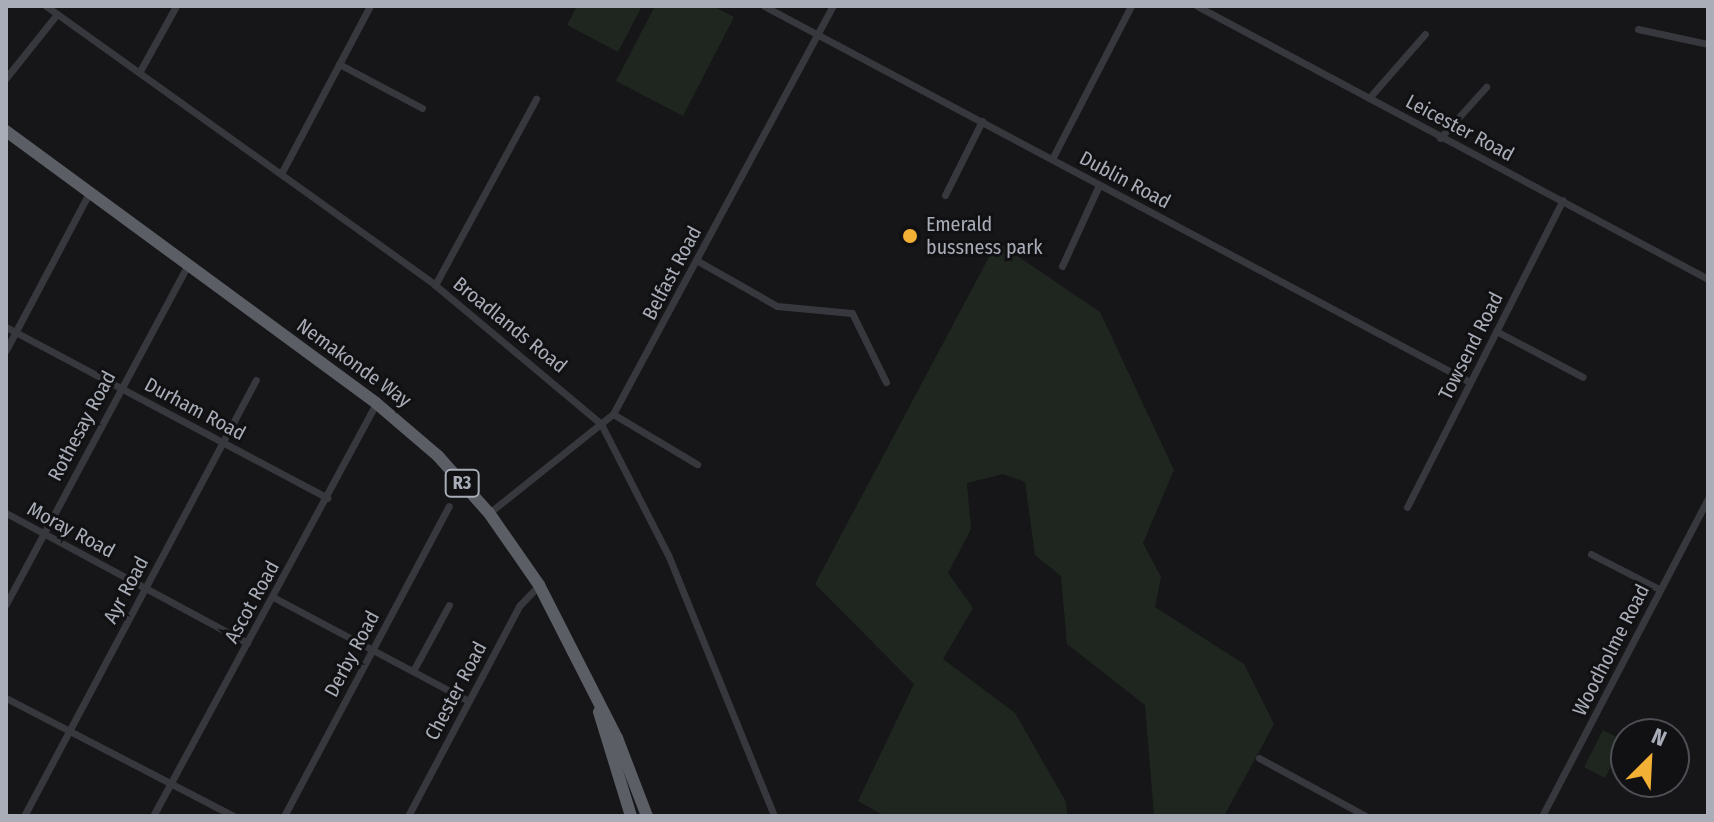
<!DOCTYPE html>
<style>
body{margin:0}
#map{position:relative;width:1714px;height:822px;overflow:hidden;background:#161618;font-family:"Fira Sans Condensed",sans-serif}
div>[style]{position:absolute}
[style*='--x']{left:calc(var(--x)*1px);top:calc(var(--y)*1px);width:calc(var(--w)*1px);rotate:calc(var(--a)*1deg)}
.green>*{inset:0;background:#1e261f}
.minor>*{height:7px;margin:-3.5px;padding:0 3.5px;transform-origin:3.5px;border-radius:3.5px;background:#37383d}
.trunk>*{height:12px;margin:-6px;padding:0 6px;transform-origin:6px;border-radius:6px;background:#5b5e65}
.dots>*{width:22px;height:22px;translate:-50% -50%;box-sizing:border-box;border:4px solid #111113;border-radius:50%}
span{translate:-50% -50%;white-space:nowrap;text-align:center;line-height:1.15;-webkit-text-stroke:6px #111113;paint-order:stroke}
.shield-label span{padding:2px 6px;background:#111113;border:2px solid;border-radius:6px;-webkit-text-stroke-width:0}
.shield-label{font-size:18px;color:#a8adb8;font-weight:700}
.street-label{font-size:20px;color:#a8adb8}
.poi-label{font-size:20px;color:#a8adb8}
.left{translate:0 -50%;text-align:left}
.frame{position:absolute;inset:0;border:8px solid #a8adb8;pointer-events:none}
.north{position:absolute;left:1610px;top:718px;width:80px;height:80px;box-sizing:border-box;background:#111113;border:2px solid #4d4f55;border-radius:50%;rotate:24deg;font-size:22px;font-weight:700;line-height:32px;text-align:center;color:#a8adb8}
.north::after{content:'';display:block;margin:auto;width:28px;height:36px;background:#f2b134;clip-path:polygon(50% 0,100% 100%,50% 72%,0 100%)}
</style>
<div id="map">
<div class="green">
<i style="clip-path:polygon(577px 6px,642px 6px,618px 52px,567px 25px)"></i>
<i style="clip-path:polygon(655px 6px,713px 6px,734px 17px,683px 116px,616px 81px)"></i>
<i style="clip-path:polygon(997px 242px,1100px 312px,1174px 470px,1143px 543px,1161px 577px,1155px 607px,1244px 664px,1274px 724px,1224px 816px,1154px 816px,1145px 705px,1067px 644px,1061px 576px,1035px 555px,1025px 482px,1003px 474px,967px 483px,971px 529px,948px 573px,973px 608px,943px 659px,1015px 713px,1065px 800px,1068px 816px,885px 816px,858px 801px,914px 684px,815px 584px)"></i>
<i style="clip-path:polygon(1603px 730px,1624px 741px,1605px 778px,1584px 767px)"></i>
</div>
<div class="minor">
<i style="--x:46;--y:6;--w:479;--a:35.6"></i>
<i style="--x:435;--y:285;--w:217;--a:39.9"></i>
<i style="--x:601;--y:424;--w:149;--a:62.9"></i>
<i style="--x:669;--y:557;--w:279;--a:67.9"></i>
<i style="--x:764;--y:6;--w:800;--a:28.04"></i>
<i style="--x:1197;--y:6;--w:579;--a:28.11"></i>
<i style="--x:1638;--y:29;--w:72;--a:12.1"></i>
<i style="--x:339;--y:64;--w:94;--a:27.9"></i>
<i style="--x:140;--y:71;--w:74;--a:-61"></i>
<i style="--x:6;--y:78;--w:82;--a:-51.4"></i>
<i style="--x:1369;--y:98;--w:85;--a:-48.8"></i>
<i style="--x:1440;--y:138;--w:69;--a:-48"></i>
<i style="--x:1052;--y:159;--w:172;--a:-62.7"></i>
<i style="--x:282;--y:172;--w:188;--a:-62.1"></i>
<i style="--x:945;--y:195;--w:83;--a:-63.4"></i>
<i style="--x:696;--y:260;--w:93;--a:29.6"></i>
<i style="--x:777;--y:306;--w:75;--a:5.3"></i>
<i style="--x:852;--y:313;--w:77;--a:63.8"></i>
<i style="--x:1062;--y:266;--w:89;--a:-65.4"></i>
<i style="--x:435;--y:285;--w:212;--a:-61.5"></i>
<i style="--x:6;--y:327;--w:364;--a:28"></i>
<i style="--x:1496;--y:331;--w:98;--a:27.9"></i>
<i style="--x:6;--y:350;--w:178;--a:-62.1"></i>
<i style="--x:613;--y:414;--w:98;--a:30.8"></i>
<i style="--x:1407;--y:507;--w:344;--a:-63.1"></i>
<i style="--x:6;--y:513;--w:274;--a:28.3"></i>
<i style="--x:489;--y:513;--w:159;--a:-38.6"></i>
<i style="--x:613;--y:414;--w:464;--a:-61.7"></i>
<i style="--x:1591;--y:554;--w:76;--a:27.2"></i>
<i style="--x:273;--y:597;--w:220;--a:28"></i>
<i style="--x:6;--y:604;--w:385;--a:-61.8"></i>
<i style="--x:413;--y:671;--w:75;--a:-61.4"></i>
<i style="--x:6;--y:698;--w:257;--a:27.4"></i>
<i style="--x:1259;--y:758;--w:122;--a:28.5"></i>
<i style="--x:24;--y:816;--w:494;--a:-62"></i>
<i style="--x:153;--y:816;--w:469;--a:-61.6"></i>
<i style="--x:284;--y:816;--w:351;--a:-62"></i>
<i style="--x:408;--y:816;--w:238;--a:-62.1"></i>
<i style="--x:519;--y:606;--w:29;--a:-46"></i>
<i style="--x:1542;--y:816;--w:359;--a:-62.4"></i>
</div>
<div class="trunk">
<i style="--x:6;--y:131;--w:459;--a:36.3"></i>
<i style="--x:376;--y:403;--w:82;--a:40.5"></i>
<i style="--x:438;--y:456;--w:76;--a:48.2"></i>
<i style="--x:489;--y:513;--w:88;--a:55.2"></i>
<i style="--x:539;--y:585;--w:172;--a:63"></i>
<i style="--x:617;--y:738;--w:84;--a:69"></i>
<i style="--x:599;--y:712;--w:109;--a:72.9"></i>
</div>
<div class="dots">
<i style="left:910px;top:236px;background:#f2b134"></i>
</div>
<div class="shield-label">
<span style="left:462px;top:483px">R3</span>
</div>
<div class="street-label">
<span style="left:1460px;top:128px;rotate:28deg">Leicester Road</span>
<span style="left:1125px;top:180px;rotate:28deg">Dublin Road</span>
<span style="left:672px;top:273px;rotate:-62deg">Belfast Road</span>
<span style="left:510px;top:325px;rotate:39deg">Broadlands Road</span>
<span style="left:1471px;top:346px;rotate:-63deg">Towsend Road</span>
<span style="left:354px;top:363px;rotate:36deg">Nemakonde Way</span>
<span style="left:195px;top:409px;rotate:28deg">Durham Road</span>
<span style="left:82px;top:426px;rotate:-62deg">Rothesay Road</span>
<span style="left:71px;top:530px;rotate:28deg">Moray Road</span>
<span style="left:126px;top:590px;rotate:-62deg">Ayr Road</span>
<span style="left:252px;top:602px;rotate:-61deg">Ascot Road</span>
<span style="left:1611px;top:650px;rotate:-63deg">Woodholme Road</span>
<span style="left:352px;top:654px;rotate:-62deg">Derby Road</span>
<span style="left:456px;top:691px;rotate:-62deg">Chester Road</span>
</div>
<div class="poi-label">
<span class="left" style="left:926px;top:236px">Emerald<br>bussness park</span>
</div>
<div class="frame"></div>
<div class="north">N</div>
</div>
